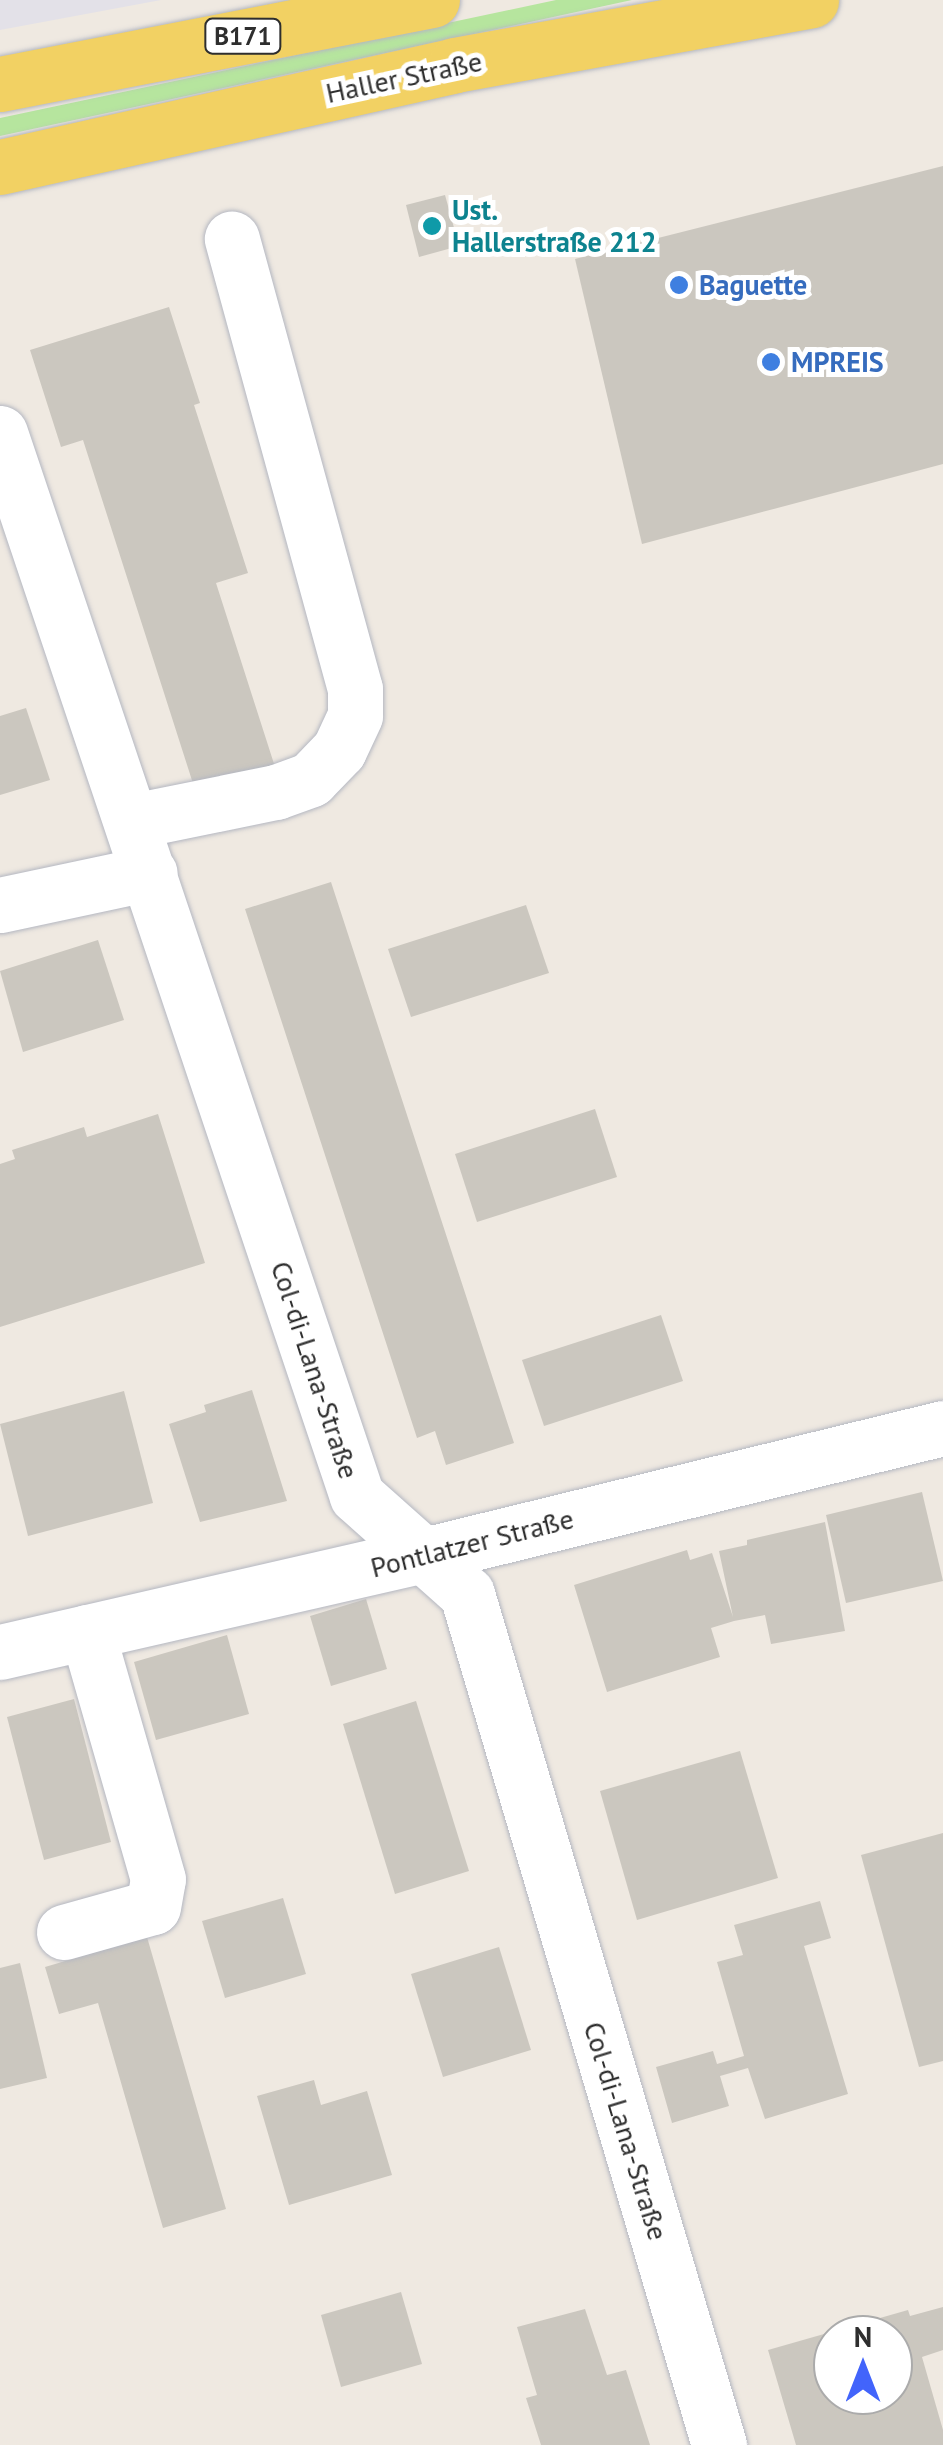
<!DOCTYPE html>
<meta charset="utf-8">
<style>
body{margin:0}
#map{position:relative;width:943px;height:2445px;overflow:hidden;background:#efe9e1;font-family:"PT Sans",sans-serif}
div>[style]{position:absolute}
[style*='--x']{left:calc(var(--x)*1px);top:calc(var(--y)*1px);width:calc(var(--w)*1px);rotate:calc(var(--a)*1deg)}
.industrial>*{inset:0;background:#e3e1e8}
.green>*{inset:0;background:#b6e59e}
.building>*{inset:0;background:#cbc7bf}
.roads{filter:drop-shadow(0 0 2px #b4b7c1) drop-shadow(0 0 2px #b4b7c1)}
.minor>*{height:55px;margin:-27.5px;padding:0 27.5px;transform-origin:27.5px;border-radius:27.5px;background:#fff}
.major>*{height:55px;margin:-27.5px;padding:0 27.5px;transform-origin:27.5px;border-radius:27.5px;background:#f2d163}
.dots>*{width:28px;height:28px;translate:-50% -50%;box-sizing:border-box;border:5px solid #fff;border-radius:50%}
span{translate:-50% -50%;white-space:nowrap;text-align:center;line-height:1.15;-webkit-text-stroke:10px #fff;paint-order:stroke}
.shield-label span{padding:2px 8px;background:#fff;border:2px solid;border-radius:8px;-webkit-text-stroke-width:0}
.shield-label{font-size:25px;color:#2e2e2e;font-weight:700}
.street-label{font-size:28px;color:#2e2e2e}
.culture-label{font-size:28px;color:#0d838f;font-weight:700}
.left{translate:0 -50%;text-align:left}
.shop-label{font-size:28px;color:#366cbe;font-weight:700}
.north{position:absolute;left:813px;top:2315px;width:100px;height:100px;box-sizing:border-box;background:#fff;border:2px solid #ababab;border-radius:50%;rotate:0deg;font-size:28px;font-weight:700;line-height:40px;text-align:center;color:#2e2e2e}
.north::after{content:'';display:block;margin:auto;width:35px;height:45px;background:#4264fb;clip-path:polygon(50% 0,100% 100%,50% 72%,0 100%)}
</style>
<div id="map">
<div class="industrial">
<i style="clip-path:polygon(0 0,161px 0,0 30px)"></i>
</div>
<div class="green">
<i style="clip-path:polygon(556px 0,632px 0,0 136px,0 118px)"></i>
</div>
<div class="building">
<i style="clip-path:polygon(943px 166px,943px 464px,642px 544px,575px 259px)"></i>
<i style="clip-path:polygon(445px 195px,459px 246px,419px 257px,406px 205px)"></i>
<i style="clip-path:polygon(169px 307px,200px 403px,194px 405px,248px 573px,216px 583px,276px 770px,197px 796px,83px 440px,61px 447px,30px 350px)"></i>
<i style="clip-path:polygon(26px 708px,50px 780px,0 795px,0 716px)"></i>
<i style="clip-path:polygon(331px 882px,514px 1443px,446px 1465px,435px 1431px,417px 1438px,245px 909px)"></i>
<i style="clip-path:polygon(526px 905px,549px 973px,411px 1017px,388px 949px)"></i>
<i style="clip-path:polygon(98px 940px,124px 1020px,23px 1052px,0 971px)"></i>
<i style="clip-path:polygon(595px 1109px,617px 1177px,477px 1222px,455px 1154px)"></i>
<i style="clip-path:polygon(158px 1114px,205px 1263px,0 1327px,0 1164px,15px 1159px,12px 1150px,50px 1138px,84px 1127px,87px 1137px)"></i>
<i style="clip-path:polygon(661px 1315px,683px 1381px,544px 1426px,522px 1360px)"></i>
<i style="clip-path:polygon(252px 1390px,287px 1501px,200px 1522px,169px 1424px,206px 1412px,204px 1405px)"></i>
<i style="clip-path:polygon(124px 1391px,153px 1503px,28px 1536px,0 1424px)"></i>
<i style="clip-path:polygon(922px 1492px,943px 1581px,846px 1603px,826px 1515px)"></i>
<i style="clip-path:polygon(825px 1522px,845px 1631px,771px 1644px,765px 1615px,734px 1621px,711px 1628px,720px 1657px,607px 1692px,574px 1585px,687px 1550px,690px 1560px,712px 1553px,733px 1617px,719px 1551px,747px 1545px,747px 1540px)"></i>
<i style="clip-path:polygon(366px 1599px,387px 1669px,331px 1686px,310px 1616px)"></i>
<i style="clip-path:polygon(227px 1635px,249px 1714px,156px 1740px,134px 1662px)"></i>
<i style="clip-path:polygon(74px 1699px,111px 1842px,44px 1860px,7px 1717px)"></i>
<i style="clip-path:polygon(416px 1701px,469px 1871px,395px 1894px,343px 1724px)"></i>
<i style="clip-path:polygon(740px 1751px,778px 1878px,637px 1920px,600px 1791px)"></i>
<i style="clip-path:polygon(943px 1833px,943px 2061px,919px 2067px,861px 1855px)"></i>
<i style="clip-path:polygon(283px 1898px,306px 1974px,225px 1998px,202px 1921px)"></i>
<i style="clip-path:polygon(820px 1901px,831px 1938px,804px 1946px,848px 2094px,765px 2119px,748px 2068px,720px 2076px,729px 2106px,672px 2123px,656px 2067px,713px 2051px,717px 2064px,744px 2056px,717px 1962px,743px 1955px,734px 1925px)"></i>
<i style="clip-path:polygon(147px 1937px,226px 2209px,163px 2228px,98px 2003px,59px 2014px,45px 1967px)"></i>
<i style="clip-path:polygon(499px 1947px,531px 2050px,443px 2077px,411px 1974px)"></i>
<i style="clip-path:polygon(20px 1963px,47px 2078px,0 2089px,0 1968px)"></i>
<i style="clip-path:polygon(314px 2080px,321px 2105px,367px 2091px,392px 2175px,289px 2205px,257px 2096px)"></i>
<i style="clip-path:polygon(401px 2292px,422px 2364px,341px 2387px,321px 2315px)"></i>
<i style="clip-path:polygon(evenodd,943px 2307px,943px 2350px,922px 2357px,943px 2430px,943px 2445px,796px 2445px,768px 2350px,908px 2310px,910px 2316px,943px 2307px,833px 2335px,893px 2335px,893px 2395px,833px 2395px,833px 2335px)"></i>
<i style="clip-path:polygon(585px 2309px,607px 2375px,626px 2370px,650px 2445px,541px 2445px,526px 2398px,537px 2395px,517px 2327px)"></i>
</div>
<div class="roads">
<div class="minor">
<i style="--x:0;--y:433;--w:1121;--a:71.44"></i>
<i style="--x:357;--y:1496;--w:147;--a:41.7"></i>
<i style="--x:467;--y:1594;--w:888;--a:73.5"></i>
<i style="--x:133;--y:821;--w:146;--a:-11.5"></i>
<i style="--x:276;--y:792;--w:37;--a:-20"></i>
<i style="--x:311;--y:779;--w:40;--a:-46"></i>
<i style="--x:339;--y:750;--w:38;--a:-65"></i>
<i style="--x:355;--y:715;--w:26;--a:-90"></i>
<i style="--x:355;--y:689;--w:467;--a:-105.3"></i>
<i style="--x:0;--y:905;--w:153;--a:-12"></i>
<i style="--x:0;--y:1652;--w:431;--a:-12.9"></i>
<i style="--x:420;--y:1556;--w:538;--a:-13.75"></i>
<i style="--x:64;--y:1932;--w:92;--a:-15.7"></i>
<i style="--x:153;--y:1907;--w:28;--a:-80"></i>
<i style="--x:158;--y:1879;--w:257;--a:-106"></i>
</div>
<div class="major">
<i style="--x:0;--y:84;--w:440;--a:-11"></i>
<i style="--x:0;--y:167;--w:466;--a:-12.6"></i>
<i style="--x:455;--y:65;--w:362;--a:-10.3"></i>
</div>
</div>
<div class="dots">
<i style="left:432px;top:226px;background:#0f9aa8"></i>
<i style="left:679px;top:285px;background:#3f7fe0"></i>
<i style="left:771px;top:362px;background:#3f7fe0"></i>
</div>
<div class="shield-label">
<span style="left:243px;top:36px">B171</span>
</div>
<div class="street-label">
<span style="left:404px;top:77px;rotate:-12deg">Haller Straße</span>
<span style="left:315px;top:1370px;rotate:72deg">Col-di-Lana-Straße</span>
<span style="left:472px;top:1543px;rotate:-14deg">Pontlatzer Straße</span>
<span style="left:626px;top:2131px;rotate:73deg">Col-di-Lana-Straße</span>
</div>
<div class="culture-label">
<span class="left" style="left:452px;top:226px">Ust.<br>Hallerstraße 212</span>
</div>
<div class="shop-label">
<span class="left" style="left:699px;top:285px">Baguette</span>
<span class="left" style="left:791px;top:362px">MPREIS</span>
</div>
<div class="north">N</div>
</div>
